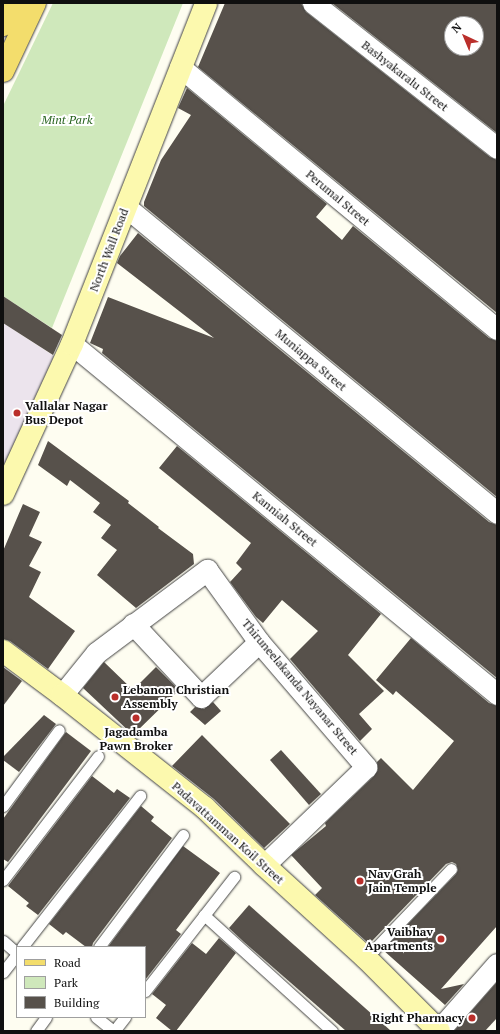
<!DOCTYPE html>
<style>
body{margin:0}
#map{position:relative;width:500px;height:1034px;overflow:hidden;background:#fefdf1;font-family:"PT Serif",serif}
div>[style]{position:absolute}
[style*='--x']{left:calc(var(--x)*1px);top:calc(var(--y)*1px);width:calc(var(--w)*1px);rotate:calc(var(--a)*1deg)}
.industrial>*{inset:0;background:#ece4ed}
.green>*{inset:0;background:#cfe8bb}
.building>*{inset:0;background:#57514b}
.roads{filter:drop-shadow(0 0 1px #424242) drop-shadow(0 0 1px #424242)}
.lane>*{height:11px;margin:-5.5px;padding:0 5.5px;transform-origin:5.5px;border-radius:5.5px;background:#fff}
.street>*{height:21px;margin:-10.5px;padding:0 10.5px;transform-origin:10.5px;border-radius:10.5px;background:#fff}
.secondary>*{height:22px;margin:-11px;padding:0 11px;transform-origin:11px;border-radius:11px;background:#fcf9ae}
.primary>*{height:22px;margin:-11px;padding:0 11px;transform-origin:11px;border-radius:11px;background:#f3dd6c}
.dots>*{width:11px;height:11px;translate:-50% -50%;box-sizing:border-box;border:2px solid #fff;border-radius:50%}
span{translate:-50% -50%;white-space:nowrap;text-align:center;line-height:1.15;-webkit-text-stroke:4px #fff;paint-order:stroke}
.street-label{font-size:12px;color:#0f0f0f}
.park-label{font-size:12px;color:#2a6521;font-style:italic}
.poi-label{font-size:12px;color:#0f0f0f;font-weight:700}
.left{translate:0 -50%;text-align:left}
.right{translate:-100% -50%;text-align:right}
.frame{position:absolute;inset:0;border:4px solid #0f0f0f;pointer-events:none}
.legend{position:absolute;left:16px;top:946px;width:130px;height:72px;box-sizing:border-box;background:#fff;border:1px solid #9f9f9f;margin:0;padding:5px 7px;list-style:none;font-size:12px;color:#0f0f0f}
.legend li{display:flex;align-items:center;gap:8px;height:20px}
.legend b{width:20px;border:1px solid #9f9f9f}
.north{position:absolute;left:444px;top:16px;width:40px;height:40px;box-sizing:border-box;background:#fff;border:1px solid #9f9f9f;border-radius:50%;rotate:316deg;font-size:11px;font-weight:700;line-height:16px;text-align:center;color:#0f0f0f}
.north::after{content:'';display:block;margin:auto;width:14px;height:18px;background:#ba2f2b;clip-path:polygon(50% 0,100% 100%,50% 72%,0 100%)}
</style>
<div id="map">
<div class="industrial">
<i style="clip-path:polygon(3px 323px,57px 358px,3px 470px)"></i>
</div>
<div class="green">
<i style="clip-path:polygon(53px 3px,183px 3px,52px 328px,3px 296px,3px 106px)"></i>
</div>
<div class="building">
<i style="clip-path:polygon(225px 3px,301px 3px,306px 12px,490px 157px,497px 160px,497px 313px,198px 67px)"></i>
<i style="clip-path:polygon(evenodd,332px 3px,497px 3px,497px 133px,332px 3px,452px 24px,476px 24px,476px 48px,452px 48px,452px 24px)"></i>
<i style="clip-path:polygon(187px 88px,327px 204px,316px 217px,342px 240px,353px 226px,489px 338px,497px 341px,497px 497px,144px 206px,144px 202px,161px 160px,191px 115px,178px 108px)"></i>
<i style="clip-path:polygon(138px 233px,489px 522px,497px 525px,497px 678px,102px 353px,103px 349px,90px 343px,108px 297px,214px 338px,117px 263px,120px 256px)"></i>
<i style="clip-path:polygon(3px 296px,62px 335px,53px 355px,3px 323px)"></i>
<i style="clip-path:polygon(48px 441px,129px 501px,128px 503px,159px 527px,158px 528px,193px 554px,194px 564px,136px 608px,97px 575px,117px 550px,101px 538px,111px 525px,93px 512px,100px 503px,70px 480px,67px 486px,38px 465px)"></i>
<i style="clip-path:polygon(177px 446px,381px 614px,348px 655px,384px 691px,359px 714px,372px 729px,360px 741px,290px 659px,318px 631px,282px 600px,263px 623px,256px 617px,230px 582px,242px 569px,236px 563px,251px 543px,159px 468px)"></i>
<i style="clip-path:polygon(23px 504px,40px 512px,29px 536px,42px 542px,29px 566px,41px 572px,29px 597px,75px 631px,48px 669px,10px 641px,3px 639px,3px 551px)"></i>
<i style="clip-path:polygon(411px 638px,489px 703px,497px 706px,497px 926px,441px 989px,464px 984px,445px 1005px,383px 950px,456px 874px,458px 870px,456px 864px,452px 862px,446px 864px,372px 941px,370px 939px,367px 942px,315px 895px,322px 888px,291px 855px,326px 826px,325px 823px,374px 776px,378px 770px,377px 762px,381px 758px,413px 790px,454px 741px,396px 691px,393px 695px,376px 680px)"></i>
<i style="clip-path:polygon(104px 662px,133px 690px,156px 667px,179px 690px,133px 735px,83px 688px)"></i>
<i style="clip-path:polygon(3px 667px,22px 681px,3px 706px)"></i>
<i style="clip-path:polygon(213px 702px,221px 711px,205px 725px,190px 712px,195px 707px,204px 709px)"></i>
<i style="clip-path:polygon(44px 715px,56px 724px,19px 772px,3px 760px,3px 757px)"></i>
<i style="clip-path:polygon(66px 732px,91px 751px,8px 862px,3px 859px,3px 819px)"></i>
<i style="clip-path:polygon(202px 735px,290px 824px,264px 848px,214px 799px,172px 766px)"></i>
<i style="clip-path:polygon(281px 750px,321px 794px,309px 805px,270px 760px)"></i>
<i style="clip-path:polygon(92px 776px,114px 793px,117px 789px,130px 798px,38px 915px,26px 906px,29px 903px,8px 886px)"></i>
<i style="clip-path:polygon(141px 806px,154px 817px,151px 821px,172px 838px,93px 943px,92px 947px,86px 947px,66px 932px,63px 935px,49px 924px)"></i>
<i style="clip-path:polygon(183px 846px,220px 873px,176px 930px,181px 934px,145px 980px,145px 947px,108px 947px)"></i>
<i style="clip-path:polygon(249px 905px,391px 1031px,346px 1031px,244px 942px,229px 928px)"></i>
<i style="clip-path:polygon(219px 938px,236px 953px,176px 1031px,172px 1031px,156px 1018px,166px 1005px,152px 994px,192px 943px,206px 954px)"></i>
<i style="clip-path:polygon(497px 982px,497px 1018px,485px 1031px,454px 1031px)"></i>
</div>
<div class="roads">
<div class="lane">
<i style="--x:3;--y:806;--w:94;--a:-53.6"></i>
<i style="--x:3;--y:880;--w:156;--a:-52.5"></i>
<i style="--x:204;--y:915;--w:173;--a:42.2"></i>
<i style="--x:3;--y:941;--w:18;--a:41"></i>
<i style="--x:22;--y:947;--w:192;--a:-52"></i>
<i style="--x:99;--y:947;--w:140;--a:-53.1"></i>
<i style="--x:366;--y:958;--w:123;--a:-46.3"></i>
<i style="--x:3;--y:972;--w:23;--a:-52"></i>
<i style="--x:145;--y:991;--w:145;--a:-52"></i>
<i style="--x:96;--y:1017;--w:22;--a:39"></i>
<i style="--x:36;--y:1031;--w:17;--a:-54"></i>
<i style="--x:114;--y:1031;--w:18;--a:-52"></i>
</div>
<div class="street">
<i style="--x:313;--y:3;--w:234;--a:38.2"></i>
<i style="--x:180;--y:67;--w:411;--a:39.6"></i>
<i style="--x:126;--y:207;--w:481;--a:39.5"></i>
<i style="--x:72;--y:344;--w:551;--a:39.47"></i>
<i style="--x:133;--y:624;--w:100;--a:47"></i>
<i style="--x:201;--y:697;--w:80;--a:-43.5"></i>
<i style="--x:62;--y:695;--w:54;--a:-51"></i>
<i style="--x:96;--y:653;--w:139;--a:-36.8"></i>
<i style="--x:207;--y:570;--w:89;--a:54.2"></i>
<i style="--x:259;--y:642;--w:165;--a:49.4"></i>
<i style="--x:366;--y:767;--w:141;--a:136.1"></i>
<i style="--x:439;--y:1030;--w:88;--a:-48.7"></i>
</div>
<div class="secondary">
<i style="--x:3;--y:494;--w:165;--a:-65.3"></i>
<i style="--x:72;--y:344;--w:366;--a:-68.5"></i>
<i style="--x:3;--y:651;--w:74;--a:36.7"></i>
<i style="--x:62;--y:695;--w:182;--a:38.3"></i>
<i style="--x:205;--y:808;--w:82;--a:44"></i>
<i style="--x:264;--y:865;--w:138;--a:42.4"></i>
<i style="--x:366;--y:958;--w:103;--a:45"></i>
</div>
<div class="primary">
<i style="--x:3;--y:25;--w:25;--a:-63"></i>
<i style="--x:3;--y:71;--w:75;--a:-64.8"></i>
</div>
</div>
<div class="dots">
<i style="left:17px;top:413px;background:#ba2f2b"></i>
<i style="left:115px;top:697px;background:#ba2f2b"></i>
<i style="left:136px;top:718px;background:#ba2f2b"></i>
<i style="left:360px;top:881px;background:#ba2f2b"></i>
<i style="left:441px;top:939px;background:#ba2f2b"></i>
<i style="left:472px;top:1018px;background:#ba2f2b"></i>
</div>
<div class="street-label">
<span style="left:405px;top:76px;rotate:38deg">Bashyakaralu Street</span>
<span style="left:338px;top:198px;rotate:40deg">Perumal Street</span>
<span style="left:109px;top:250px;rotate:-69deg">North Wall Road</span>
<span style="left:311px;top:360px;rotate:40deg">Muniappa Street</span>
<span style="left:285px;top:519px;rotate:39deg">Kanniah Street</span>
<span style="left:300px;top:687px;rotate:50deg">Thiruneelakanda Nayanar Street</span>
<span style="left:228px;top:833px;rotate:42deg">Padavattamman Koil Street</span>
</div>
<div class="park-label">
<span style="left:67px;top:120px">Mint Park</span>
</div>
<div class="poi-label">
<span class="left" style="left:25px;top:413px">Vallalar Nagar<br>Bus Depot</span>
<span class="left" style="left:123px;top:697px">Lebanon Christian<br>Assembly</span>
<span style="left:136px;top:739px">Jagadamba<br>Pawn Broker</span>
<span class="left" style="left:368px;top:881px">Nav Grah<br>Jain Temple</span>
<span class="right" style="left:433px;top:939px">Vaibhav<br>Apartments</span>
<span class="right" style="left:464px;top:1018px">Right Pharmacy</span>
</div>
<div class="frame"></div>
<ul class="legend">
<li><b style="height:5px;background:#f3dd6c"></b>Road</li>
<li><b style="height:11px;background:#cfe8bb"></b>Park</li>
<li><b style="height:11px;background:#57514b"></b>Building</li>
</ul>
<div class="north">N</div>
</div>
